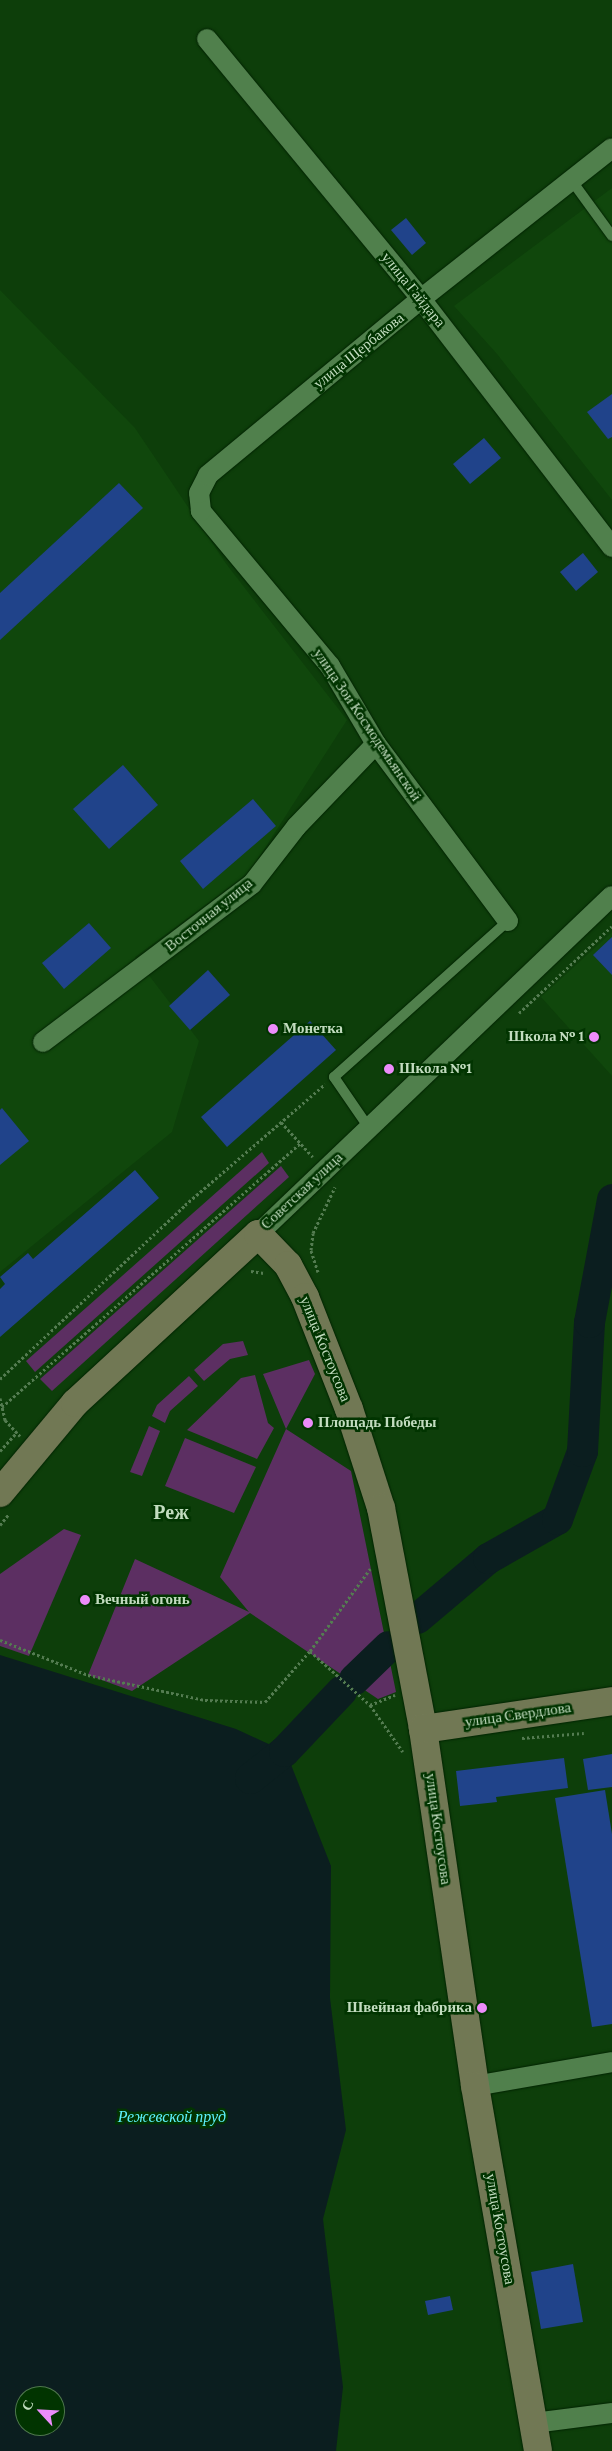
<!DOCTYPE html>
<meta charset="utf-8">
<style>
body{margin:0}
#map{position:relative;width:612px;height:2451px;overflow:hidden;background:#0d3e0a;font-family:"Crimson Pro",serif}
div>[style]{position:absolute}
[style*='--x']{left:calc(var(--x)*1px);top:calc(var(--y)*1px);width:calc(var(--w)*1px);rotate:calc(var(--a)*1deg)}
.built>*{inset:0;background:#10470c}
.green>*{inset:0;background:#5c2f62}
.water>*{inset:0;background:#0b1e1f}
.river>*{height:31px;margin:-15.5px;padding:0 15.5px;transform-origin:15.5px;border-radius:15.5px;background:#0b1e1f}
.building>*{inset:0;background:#20438a}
.path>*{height:3px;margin-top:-1.5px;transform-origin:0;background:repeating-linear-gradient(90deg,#547c51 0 2.5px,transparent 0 5px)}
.roads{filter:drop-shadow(0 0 1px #002300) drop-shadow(0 0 1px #002300)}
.lane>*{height:10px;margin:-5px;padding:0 5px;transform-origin:5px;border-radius:5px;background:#50804c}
.street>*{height:20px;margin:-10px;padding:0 10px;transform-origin:10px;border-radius:10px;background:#50804c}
.secondary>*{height:28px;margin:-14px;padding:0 14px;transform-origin:14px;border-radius:14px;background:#717854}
.dots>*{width:14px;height:14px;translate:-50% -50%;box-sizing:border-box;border:2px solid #013400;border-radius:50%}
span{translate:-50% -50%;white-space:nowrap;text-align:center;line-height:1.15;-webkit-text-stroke:5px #013400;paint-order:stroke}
.street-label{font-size:15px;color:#c2dcbf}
.poi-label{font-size:15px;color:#c2dcbf;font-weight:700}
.left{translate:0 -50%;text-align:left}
.right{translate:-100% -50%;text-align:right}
.water-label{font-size:16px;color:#5ef1fc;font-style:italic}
.district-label{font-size:20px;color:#c2dcbf;font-weight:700}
.north{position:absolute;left:15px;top:2386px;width:50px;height:50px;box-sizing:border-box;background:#013400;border:1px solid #4e774c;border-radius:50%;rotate:295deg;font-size:14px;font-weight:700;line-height:20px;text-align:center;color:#c2dcbf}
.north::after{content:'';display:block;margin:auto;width:18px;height:22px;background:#ec8cfa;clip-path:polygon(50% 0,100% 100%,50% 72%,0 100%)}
</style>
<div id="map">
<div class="built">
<i style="clip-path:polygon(612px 188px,612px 500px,497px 354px,454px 306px)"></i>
<i style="clip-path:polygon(0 290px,135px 428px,227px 565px,347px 720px,249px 873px,135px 957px,199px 1041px,172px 1132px,0 1272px)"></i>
<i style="clip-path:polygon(612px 932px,612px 1076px,541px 997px)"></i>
</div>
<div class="green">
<i style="clip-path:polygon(262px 1152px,269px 1163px,35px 1372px,26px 1361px)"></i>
<i style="clip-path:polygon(281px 1166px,289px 1177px,52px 1391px,40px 1379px)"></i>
<i style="clip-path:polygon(243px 1341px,248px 1355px,230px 1359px,204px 1381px,194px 1370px,223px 1344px)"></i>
<i style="clip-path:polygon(309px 1360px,315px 1374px,286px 1429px,351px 1471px,396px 1692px,378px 1699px,250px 1613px,132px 1691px,88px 1675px,135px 1559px,249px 1612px,220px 1577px,286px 1429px,263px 1374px)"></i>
<i style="clip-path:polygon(255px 1375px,268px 1423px,274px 1428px,257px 1459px,187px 1430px,241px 1378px)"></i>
<i style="clip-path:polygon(189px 1376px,198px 1386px,170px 1411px,165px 1423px,152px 1416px,157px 1405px)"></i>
<i style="clip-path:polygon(149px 1426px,160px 1431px,142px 1476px,130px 1472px)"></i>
<i style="clip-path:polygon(185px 1438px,256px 1467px,234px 1513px,165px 1486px)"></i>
<i style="clip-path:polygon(64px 1529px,81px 1535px,29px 1656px,0 1646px,0 1574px)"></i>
</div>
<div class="water">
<i style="clip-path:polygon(evenodd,0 1655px,236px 1729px,286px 1752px,331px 1866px,330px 1998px,346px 2130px,323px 2219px,343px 2387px,336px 2451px,0 2451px,0 1655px,25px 2396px,55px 2396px,55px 2426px,25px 2426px,25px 2396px)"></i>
</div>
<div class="river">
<i style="--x:417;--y:1618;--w:93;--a:-40.2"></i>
<i style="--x:488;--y:1558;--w:79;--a:-29.5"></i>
<i style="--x:557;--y:1519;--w:72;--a:-69.8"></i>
<i style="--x:582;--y:1451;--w:129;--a:-86.9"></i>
<i style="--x:589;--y:1322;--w:125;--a:-79.4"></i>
<i style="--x:354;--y:1679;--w:47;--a:-44.1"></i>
<i style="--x:250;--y:1778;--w:43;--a:-38.5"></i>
<i style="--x:284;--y:1751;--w:83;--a:-46.5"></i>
</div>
<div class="building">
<i style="clip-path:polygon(406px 218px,426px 243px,412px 255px,391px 230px)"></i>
<i style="clip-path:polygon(612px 394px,612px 437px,608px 439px,587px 412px)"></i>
<i style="clip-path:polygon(484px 438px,501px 458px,470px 484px,453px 464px)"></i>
<i style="clip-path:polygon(119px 483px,143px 508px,0 640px,0 593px)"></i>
<i style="clip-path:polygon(583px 553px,598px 572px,576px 591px,560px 572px)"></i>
<i style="clip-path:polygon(123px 765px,158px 805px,109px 849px,73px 809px)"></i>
<i style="clip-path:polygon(253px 799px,276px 826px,203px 889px,180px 861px)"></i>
<i style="clip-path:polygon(89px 923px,111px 948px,64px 989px,42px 963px)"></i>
<i style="clip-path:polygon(612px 937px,612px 975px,593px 955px)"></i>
<i style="clip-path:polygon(208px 970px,230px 995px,190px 1030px,169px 1006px)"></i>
<i style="clip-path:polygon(310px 1021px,336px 1050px,227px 1147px,201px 1117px)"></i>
<i style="clip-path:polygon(2px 1108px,29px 1141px,0 1165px,0 1110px)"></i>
<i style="clip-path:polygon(135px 1170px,159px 1198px,0 1337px,0 1289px,5px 1284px,0 1277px,28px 1253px,33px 1259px)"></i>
<i style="clip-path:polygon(612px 1754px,612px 1787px,588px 1790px,583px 1759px)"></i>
<i style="clip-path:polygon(564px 1758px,568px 1788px,496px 1797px,497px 1802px,460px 1806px,456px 1771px)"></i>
<i style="clip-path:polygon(605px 1790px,612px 1834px,612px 2024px,592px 2027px,555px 1798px)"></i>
<i style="clip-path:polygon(573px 2264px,583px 2322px,541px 2329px,531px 2272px)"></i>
<i style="clip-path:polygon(450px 2296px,453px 2310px,428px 2315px,425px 2301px)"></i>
</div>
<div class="path">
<i style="--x:519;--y:1013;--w:127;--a:-43.1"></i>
<i style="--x:281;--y:1122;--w:47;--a:47.6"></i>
<i style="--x:251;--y:1271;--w:13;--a:9"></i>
<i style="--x:318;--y:1272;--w:23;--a:-108"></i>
<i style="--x:311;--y:1250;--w:17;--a:-83"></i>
<i style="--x:313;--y:1233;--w:51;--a:-64.4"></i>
<i style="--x:0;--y:1379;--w:254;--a:-43.2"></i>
<i style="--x:185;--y:1205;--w:185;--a:-40.8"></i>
<i style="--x:0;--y:1398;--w:23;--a:77"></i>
<i style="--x:5;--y:1420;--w:22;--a:47"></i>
<i style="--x:2;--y:1407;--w:398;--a:-41.5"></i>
<i style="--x:0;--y:1451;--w:25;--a:-48"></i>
<i style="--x:0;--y:1525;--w:14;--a:-51"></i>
<i style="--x:0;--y:1640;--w:95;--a:21.7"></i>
<i style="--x:88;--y:1675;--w:120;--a:12.1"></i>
<i style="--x:205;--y:1700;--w:60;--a:1.9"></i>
<i style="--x:265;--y:1702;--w:68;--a:-48.6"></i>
<i style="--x:310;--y:1651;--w:81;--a:42"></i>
<i style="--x:370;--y:1705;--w:57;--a:54.9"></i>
<i style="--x:310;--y:1651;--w:102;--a:-53.8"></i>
<i style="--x:370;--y:1705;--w:27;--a:-22"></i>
<i style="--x:522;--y:1738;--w:62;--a:-4.6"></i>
</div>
<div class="roads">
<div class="lane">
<i style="--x:572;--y:181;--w:68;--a:54"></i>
<i style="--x:369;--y:1128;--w:62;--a:-124.5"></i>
<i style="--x:334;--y:1077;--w:234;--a:-41.9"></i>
</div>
<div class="street">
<i style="--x:207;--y:39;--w:337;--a:50.5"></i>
<i style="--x:421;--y:299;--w:313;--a:52.4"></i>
<i style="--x:508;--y:921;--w:221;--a:-126.7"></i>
<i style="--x:376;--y:744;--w:91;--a:-120.5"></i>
<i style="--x:330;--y:666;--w:202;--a:-129.8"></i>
<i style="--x:201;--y:511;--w:18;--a:-96"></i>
<i style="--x:199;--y:493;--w:20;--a:-63"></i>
<i style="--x:208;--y:475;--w:276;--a:-39.6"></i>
<i style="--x:421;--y:299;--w:243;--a:-38.3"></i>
<i style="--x:43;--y:1042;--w:262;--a:-37.1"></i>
<i style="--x:252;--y:884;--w:72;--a:-52.3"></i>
<i style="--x:296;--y:827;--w:115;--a:-46.1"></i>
<i style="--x:258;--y:1234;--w:489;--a:-43.7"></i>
<i style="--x:475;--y:2086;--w:139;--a:-9.9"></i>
<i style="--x:534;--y:2423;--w:79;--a:-7.3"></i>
</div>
<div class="secondary">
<i style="--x:0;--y:1493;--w:117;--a:-50.2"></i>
<i style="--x:75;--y:1403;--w:249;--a:-42.7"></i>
<i style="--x:258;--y:1234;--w:43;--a:45.9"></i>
<i style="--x:288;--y:1265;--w:36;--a:62"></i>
<i style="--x:305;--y:1297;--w:120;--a:68.6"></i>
<i style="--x:349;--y:1409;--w:104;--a:72.1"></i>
<i style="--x:381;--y:1508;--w:225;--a:79.2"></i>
<i style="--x:423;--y:1729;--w:361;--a:81.7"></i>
<i style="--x:475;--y:2086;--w:370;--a:80.2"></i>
<i style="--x:423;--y:1729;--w:191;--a:-8.4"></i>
</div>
</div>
<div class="dots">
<i style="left:273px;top:1029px;background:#ec8cfa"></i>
<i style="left:594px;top:1037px;background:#ec8cfa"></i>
<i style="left:389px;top:1069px;background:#ec8cfa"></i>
<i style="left:308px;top:1423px;background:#ec8cfa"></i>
<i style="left:85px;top:1600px;background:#ec8cfa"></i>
<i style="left:482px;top:2008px;background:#ec8cfa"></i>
</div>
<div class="street-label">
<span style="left:413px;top:290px;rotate:51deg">улица Гайдара</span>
<span style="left:359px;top:351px;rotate:-39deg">улица Щербакова</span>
<span style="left:367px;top:725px;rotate:56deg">улица Зои Космодемьянской</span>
<span style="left:209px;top:915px;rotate:-39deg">Восточная улица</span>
<span style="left:302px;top:1191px;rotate:-43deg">Советская улица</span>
<span style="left:325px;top:1349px;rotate:68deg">улица Костоусова</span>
<span style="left:518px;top:1715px;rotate:-8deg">улица Свердлова</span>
<span style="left:438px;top:1829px;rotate:82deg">улица Костоусова</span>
<span style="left:500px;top:2229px;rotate:80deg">улица Костоусова</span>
</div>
<div class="poi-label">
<span class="left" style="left:283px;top:1029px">Монетка</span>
<span class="right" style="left:584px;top:1037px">Школа № 1</span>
<span class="left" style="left:399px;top:1069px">Школа №1</span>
<span class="left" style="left:318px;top:1423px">Площадь Победы</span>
<span class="left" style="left:95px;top:1600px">Вечный огонь</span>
<span class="right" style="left:472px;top:2008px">Швейная фабрика</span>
</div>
<div class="water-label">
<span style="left:172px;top:2117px">Режевской пруд</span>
</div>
<div class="district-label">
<span style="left:171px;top:1512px">Реж</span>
</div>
<div class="north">С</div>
</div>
